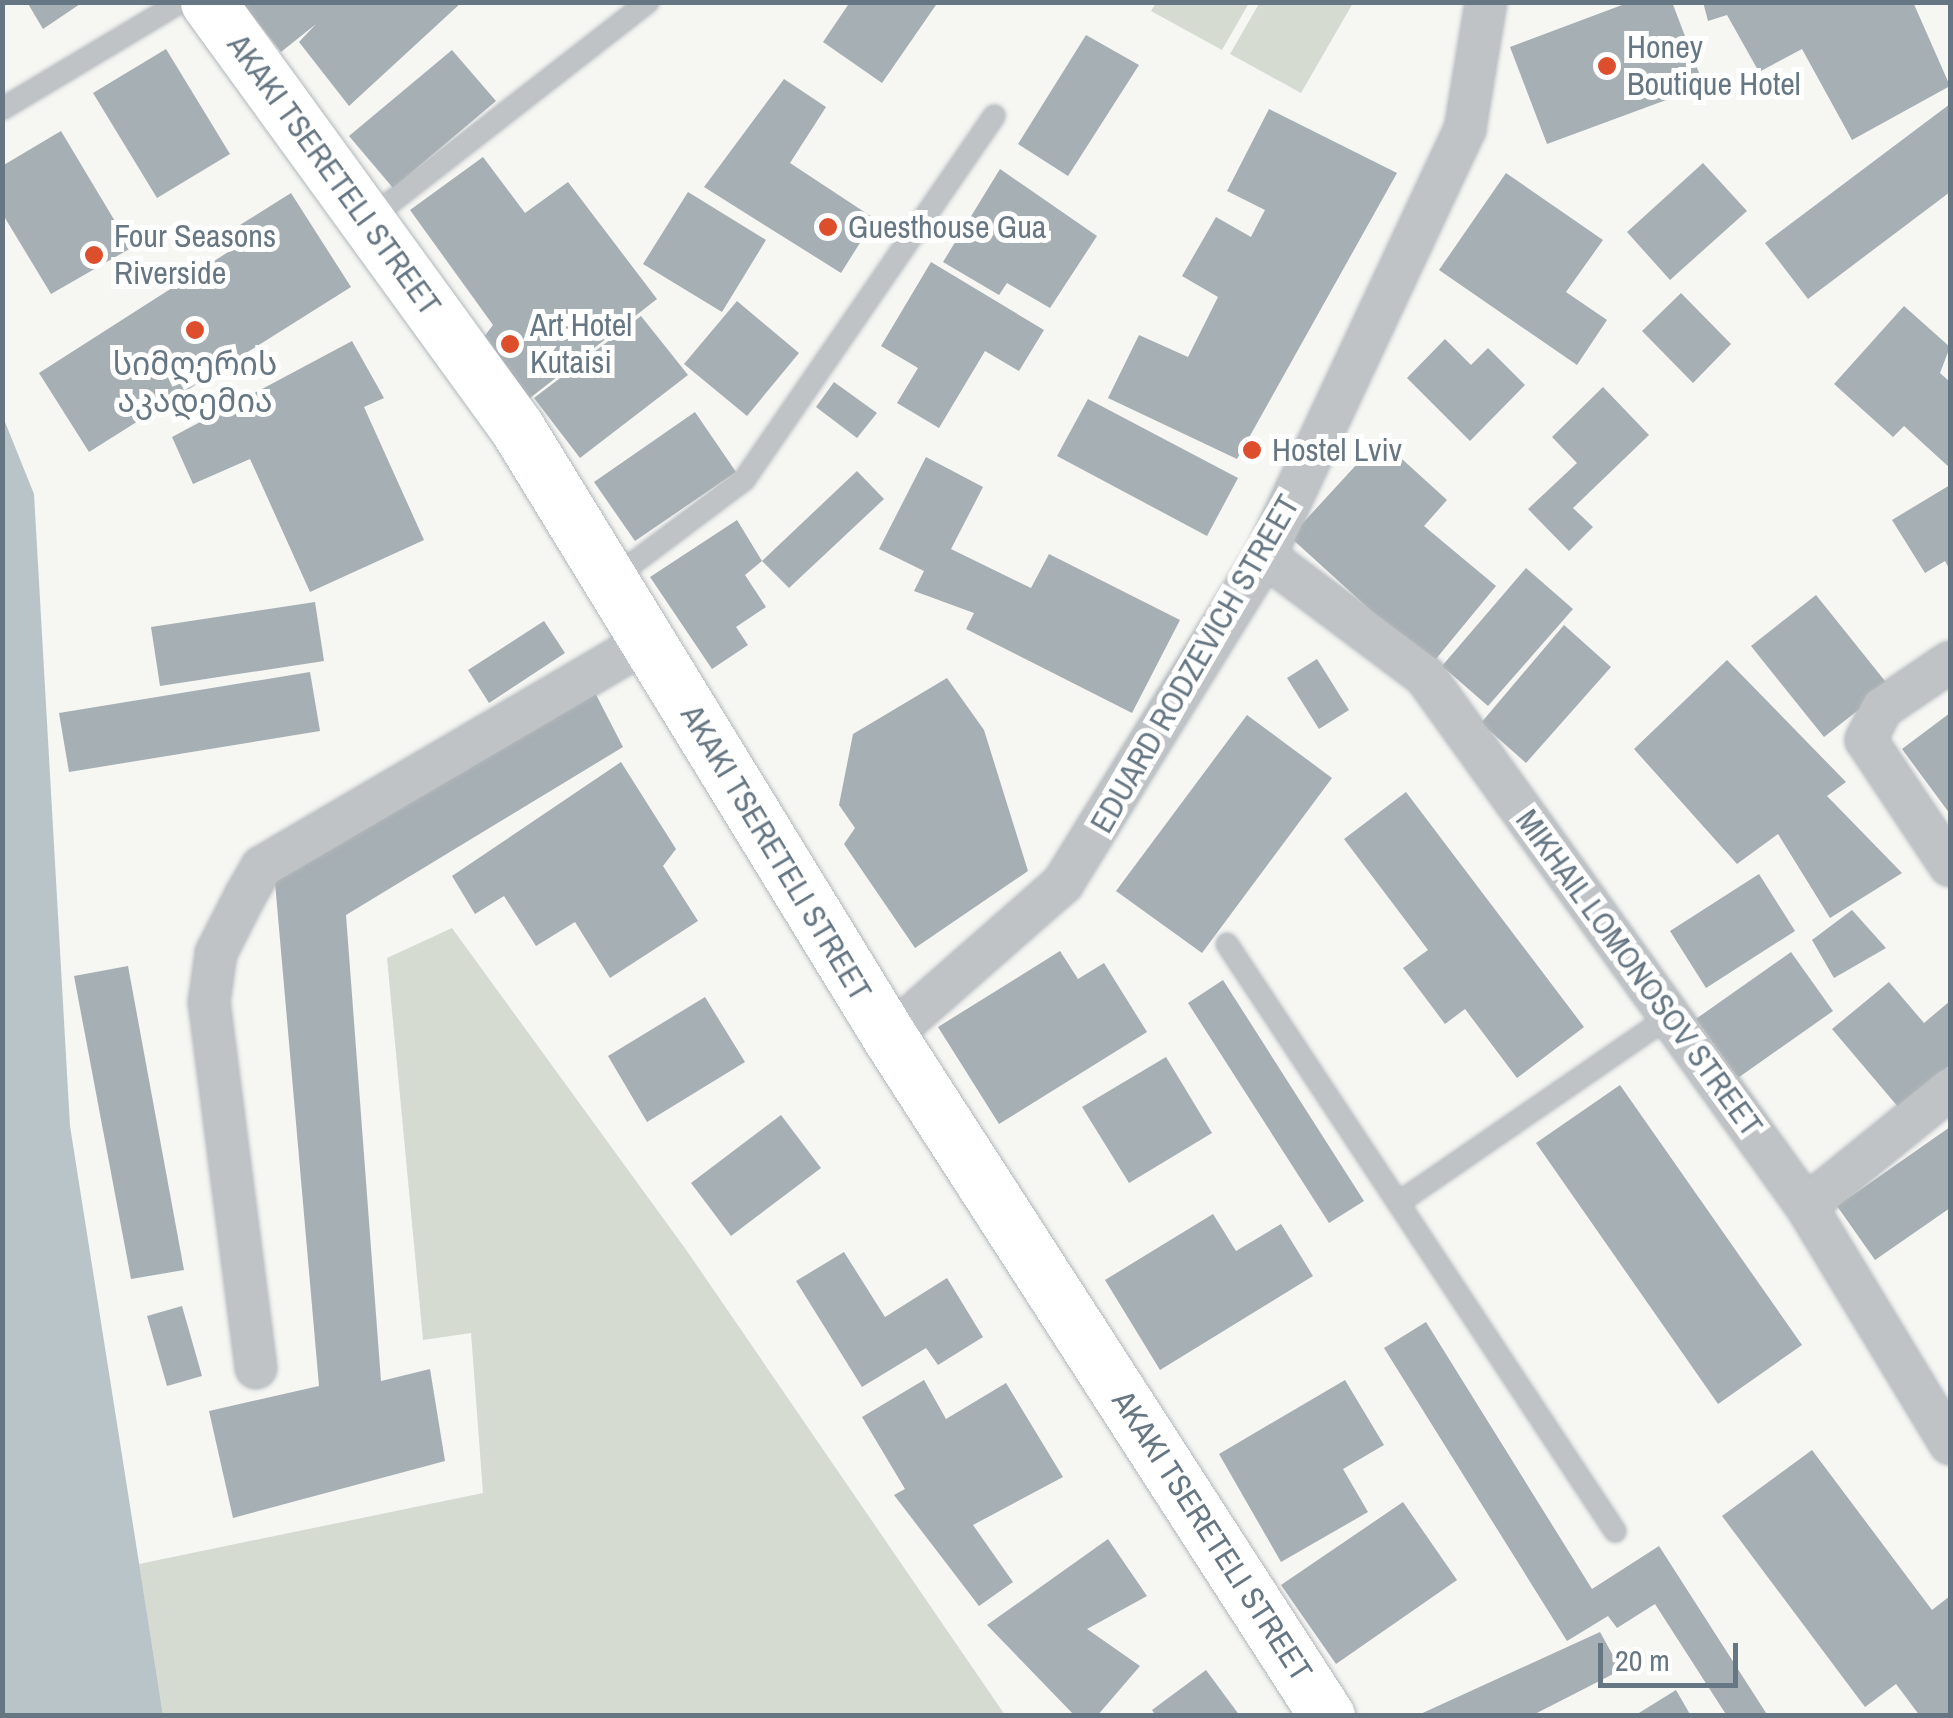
<!DOCTYPE html>
<meta charset="utf-8">
<style>
body{margin:0}
#map{position:relative;width:1953px;height:1718px;overflow:hidden;background:#f6f6f3;font-family:"Archivo Narrow","Noto Sans Georgian",sans-serif}
div>[style]{position:absolute}
[style*='--x']{left:calc(var(--x)*1px);top:calc(var(--y)*1px);width:calc(var(--w)*1px);rotate:calc(var(--a)*1deg)}
.green>*{inset:0;background:#d6dbd2}
.water>*{inset:0;background:#b8c4c8}
.building>*{inset:0;background:#a6afb4}
.roads{filter:drop-shadow(0 0 2px #b1b7bb) drop-shadow(0 0 2px #b1b7bb)}
.lane>*{height:20px;margin:-10px;padding:0 10px;transform-origin:10px;border-radius:10px;background:#bfc3c6}
.street>*{height:40px;margin:-20px;padding:0 20px;transform-origin:20px;border-radius:20px;background:#bfc3c6}
.secondary>*{height:55px;margin:-27.5px;padding:0 27.5px;transform-origin:27.5px;border-radius:27.5px;background:#fff}
.dots>*{width:28px;height:28px;translate:-50% -50%;box-sizing:border-box;border:5px solid #fff;border-radius:50%}
span{translate:-50% -50%;white-space:nowrap;text-align:center;line-height:1.15;-webkit-text-stroke:10px #fff;paint-order:stroke}
.poi-label{font-size:32px;color:#667783}
.left{translate:0 -50%;text-align:left}
.street-label{font-size:32px;color:#667783}
.frame{position:absolute;inset:0;border:5px solid #667783;pointer-events:none}
.scale{position:absolute;left:1598px;top:1643px;width:140px;height:45px;box-sizing:border-box;border:5px solid #667783;border-top:0;padding-left:12px;font-size:30px;line-height:35px;white-space:nowrap;color:#667783;-webkit-text-stroke:8px #fff;paint-order:stroke}
</style>
<div id="map">
<div class="green">
<i style="clip-path:polygon(1260px 2px,1353px 3px,1301px 93px,1230px 54px)"></i>
<i style="clip-path:polygon(1156px 3px,1156px 2px,1249px 3px,1222px 50px,1151px 11px)"></i>
<i style="clip-path:polygon(452px 928px,687px 1251px,1005px 1715px,163px 1715px,139px 1564px,483px 1493px,471px 1333px,423px 1340px,387px 958px)"></i>
</div>
<div class="water">
<i style="clip-path:polygon(3px 417px,34px 494px,70px 1126px,163px 1715px,3px 1715px)"></i>
</div>
<div class="building">
<i style="clip-path:polygon(27px 2px,83px 2px,43px 29px)"></i>
<i style="clip-path:polygon(242px 2px,462px 2px,349px 106px,299px 42px,316px 24px,281px 52px)"></i>
<i style="clip-path:polygon(850px 2px,938px 2px,882px 83px,823px 42px)"></i>
<i style="clip-path:polygon(1630px 2px,1672px 2px,1704px 86px,1547px 144px,1510px 47px)"></i>
<i style="clip-path:polygon(1703px 2px,1913px 2px,1950px 86px,1852px 140px,1802px 49px,1759px 72px,1727px 15px,1708px 21px)"></i>
<i style="clip-path:polygon(1086px 35px,1139px 65px,1068px 176px,1018px 144px)"></i>
<i style="clip-path:polygon(166px 49px,230px 154px,157px 198px,93px 93px)"></i>
<i style="clip-path:polygon(452px 50px,496px 101px,393px 188px,349px 136px)"></i>
<i style="clip-path:polygon(784px 79px,826px 107px,790px 163px,875px 219px,841px 273px,704px 187px)"></i>
<i style="clip-path:polygon(1950px 104px,1950px 192px,1808px 299px,1765px 243px)"></i>
<i style="clip-path:polygon(1269px 109px,1397px 173px,1237px 459px,1108px 398px,1139px 335px,1188px 357px,1218px 297px,1182px 276px,1216px 217px,1251px 237px,1255px 229px,1265px 210px,1227px 191px)"></i>
<i style="clip-path:polygon(61px 131px,131px 248px,51px 294px,2px 213px,2px 166px)"></i>
<i style="clip-path:polygon(483px 157px,525px 213px,568px 182px,657px 299px,530px 398px,483px 338px,493px 325px,410px 210px)"></i>
<i style="clip-path:polygon(1703px 163px,1747px 211px,1670px 280px,1627px 232px)"></i>
<i style="clip-path:polygon(1000px 169px,1097px 236px,1050px 308px,1007px 283px,999px 295px,943px 262px)"></i>
<i style="clip-path:polygon(1506px 173px,1603px 240px,1566px 292px,1607px 320px,1577px 365px,1439px 270px)"></i>
<i style="clip-path:polygon(688px 192px,766px 240px,722px 312px,643px 264px)"></i>
<i style="clip-path:polygon(291px 193px,351px 287px,89px 452px,39px 373px,236px 247px,227px 233px)"></i>
<i style="clip-path:polygon(931px 262px,1044px 330px,1019px 371px,985px 351px,939px 428px,897px 403px,918px 368px,881px 346px)"></i>
<i style="clip-path:polygon(1681px 293px,1731px 344px,1693px 383px,1642px 331px)"></i>
<i style="clip-path:polygon(737px 301px,799px 353px,747px 416px,684px 364px)"></i>
<i style="clip-path:polygon(1904px 306px,1950px 347px,1940px 373px,1950px 382px,1950px 468px,1904px 426px,1893px 437px,1834px 384px)"></i>
<i style="clip-path:polygon(641px 316px,688px 375px,580px 458px,534px 398px)"></i>
<i style="clip-path:polygon(1445px 339px,1471px 365px,1488px 348px,1525px 385px,1470px 441px,1407px 378px)"></i>
<i style="clip-path:polygon(352px 341px,384px 398px,364px 407px,424px 540px,310px 592px,250px 459px,193px 484px,172px 437px)"></i>
<i style="clip-path:polygon(834px 382px,877px 413px,857px 438px,816px 407px)"></i>
<i style="clip-path:polygon(1603px 387px,1649px 435px,1573px 508px,1593px 527px,1569px 551px,1528px 509px,1577px 463px,1552px 437px)"></i>
<i style="clip-path:polygon(1088px 399px,1238px 478px,1207px 536px,1057px 456px)"></i>
<i style="clip-path:polygon(695px 412px,736px 472px,635px 541px,594px 482px)"></i>
<i style="clip-path:polygon(1380px 439px,1447px 500px,1424px 526px,1496px 586px,1431px 665px,1290px 537px)"></i>
<i style="clip-path:polygon(926px 457px,983px 487px,951px 549px,1031px 588px,1049px 554px,1180px 620px,1132px 713px,966px 629px,974px 613px,914px 591px,924px 571px,879px 549px)"></i>
<i style="clip-path:polygon(857px 471px,884px 499px,789px 588px,762px 561px)"></i>
<i style="clip-path:polygon(1950px 485px,1950px 570px,1945px 561px,1925px 573px,1892px 520px)"></i>
<i style="clip-path:polygon(737px 520px,762px 561px,745px 575px,766px 607px,736px 627px,748px 645px,712px 669px,650px 577px)"></i>
<i style="clip-path:polygon(1526px 568px,1573px 609px,1488px 706px,1442px 666px)"></i>
<i style="clip-path:polygon(1816px 595px,1889px 686px,1824px 737px,1751px 646px)"></i>
<i style="clip-path:polygon(315px 602px,324px 661px,160px 686px,151px 627px)"></i>
<i style="clip-path:polygon(544px 621px,565px 653px,489px 703px,468px 670px)"></i>
<i style="clip-path:polygon(1564px 625px,1611px 667px,1526px 763px,1481px 723px)"></i>
<i style="clip-path:polygon(1317px 659px,1349px 710px,1319px 729px,1287px 678px)"></i>
<i style="clip-path:polygon(1727px 660px,1846px 782px,1827px 796px,1902px 873px,1830px 918px,1778px 834px,1737px 864px,1634px 749px)"></i>
<i style="clip-path:polygon(310px 672px,320px 731px,69px 772px,59px 713px)"></i>
<i style="clip-path:polygon(947px 678px,984px 730px,1028px 871px,915px 948px,844px 844px,855px 828px,839px 805px,853px 734px)"></i>
<i style="clip-path:polygon(590px 683px,623px 747px,346px 915px,381px 1381px,430px 1369px,445px 1461px,233px 1518px,209px 1411px,319px 1386px,274px 871px)"></i>
<i style="clip-path:polygon(1950px 713px,1950px 814px,1902px 749px)"></i>
<i style="clip-path:polygon(1247px 715px,1332px 778px,1202px 953px,1116px 891px)"></i>
<i style="clip-path:polygon(621px 762px,676px 849px,663px 866px,698px 921px,610px 978px,575px 922px,536px 946px,504px 896px,475px 914px,452px 876px)"></i>
<i style="clip-path:polygon(1406px 792px,1584px 1027px,1517px 1078px,1465px 1009px,1445px 1024px,1403px 968px,1428px 950px,1344px 839px)"></i>
<i style="clip-path:polygon(1759px 874px,1795px 931px,1706px 988px,1670px 931px)"></i>
<i style="clip-path:polygon(1852px 910px,1886px 948px,1834px 978px,1812px 940px)"></i>
<i style="clip-path:polygon(1060px 951px,1078px 979px,1104px 963px,1147px 1032px,999px 1124px,938px 1027px)"></i>
<i style="clip-path:polygon(1791px 952px,1833px 1011px,1735px 1080px,1693px 1021px)"></i>
<i style="clip-path:polygon(128px 966px,184px 1270px,131px 1279px,74px 976px)"></i>
<i style="clip-path:polygon(1223px 980px,1364px 1201px,1329px 1223px,1188px 1003px)"></i>
<i style="clip-path:polygon(1889px 982px,1924px 1023px,1950px 1001px,1950px 1065px,1899px 1108px,1832px 1029px)"></i>
<i style="clip-path:polygon(705px 997px,745px 1062px,647px 1122px,608px 1056px)"></i>
<i style="clip-path:polygon(1166px 1057px,1212px 1133px,1129px 1183px,1082px 1107px)"></i>
<i style="clip-path:polygon(1620px 1085px,1802px 1345px,1718px 1404px,1536px 1143px)"></i>
<i style="clip-path:polygon(781px 1115px,821px 1168px,731px 1236px,691px 1183px)"></i>
<i style="clip-path:polygon(1950px 1127px,1950px 1208px,1875px 1260px,1837px 1206px)"></i>
<i style="clip-path:polygon(1213px 1214px,1236px 1251px,1281px 1224px,1313px 1276px,1160px 1370px,1105px 1280px)"></i>
<i style="clip-path:polygon(844px 1252px,885px 1317px,947px 1278px,983px 1337px,938px 1365px,926px 1348px,862px 1387px,796px 1281px)"></i>
<i style="clip-path:polygon(182px 1306px,202px 1376px,167px 1386px,147px 1316px)"></i>
<i style="clip-path:polygon(1426px 1322px,1592px 1589px,1659px 1546px,1768px 1716px,1727px 1716px,1655px 1604px,1617px 1628px,1608px 1616px,1567px 1641px,1384px 1348px)"></i>
<i style="clip-path:polygon(924px 1380px,946px 1419px,1006px 1383px,1063px 1477px,973px 1525px,1013px 1582px,979px 1606px,894px 1495px,905px 1489px,862px 1417px)"></i>
<i style="clip-path:polygon(1345px 1380px,1384px 1445px,1343px 1469px,1368px 1512px,1281px 1562px,1219px 1454px)"></i>
<i style="clip-path:polygon(1812px 1450px,1932px 1610px,1950px 1596px,1950px 1716px,1920px 1716px,1896px 1684px,1865px 1707px,1722px 1516px)"></i>
<i style="clip-path:polygon(1403px 1502px,1457px 1580px,1336px 1664px,1281px 1585px)"></i>
<i style="clip-path:polygon(1108px 1539px,1147px 1596px,1087px 1629px,1140px 1666px,1097px 1716px,1075px 1716px,987px 1625px)"></i>
<i style="clip-path:polygon(1600px 1632px,1621px 1670px,1531px 1716px,1416px 1716px)"></i>
<i style="clip-path:polygon(1206px 1670px,1240px 1716px,1156px 1716px,1152px 1710px)"></i>
<i style="clip-path:polygon(1676px 1690px,1691px 1716px,1634px 1716px)"></i>
</div>
<div class="roads">
<div class="lane">
<i style="--x:2;--y:109;--w:209;--a:-30.9"></i>
<i style="--x:368;--y:220;--w:355;--a:-37.9"></i>
<i style="--x:612;--y:579;--w:165;--a:-36.9"></i>
<i style="--x:744;--y:480;--w:442;--a:-55.5"></i>
<i style="--x:1227;--y:944;--w:704;--a:56.54"></i>
<i style="--x:1401;--y:1201;--w:326;--a:-34.5"></i>
</div>
<div class="street">
<i style="--x:1265;--y:556;--w:200;--a:36.9"></i>
<i style="--x:1425;--y:676;--w:653;--a:54.29"></i>
<i style="--x:1806;--y:1206;--w:278;--a:58.8"></i>
<i style="--x:1950;--y:662;--w:82;--a:145.9"></i>
<i style="--x:1882;--y:708;--w:36;--a:117"></i>
<i style="--x:1866;--y:740;--w:151;--a:56.3"></i>
<i style="--x:889;--y:1036;--w:232;--a:-41.3"></i>
<i style="--x:1063;--y:883;--w:384;--a:-58.3"></i>
<i style="--x:1265;--y:556;--w:472;--a:-64.9"></i>
<i style="--x:1465;--y:129;--w:129;--a:-80.6"></i>
<i style="--x:1806;--y:1206;--w:186;--a:-39.1"></i>
<i style="--x:256;--y:1368;--w:368;--a:-97.3"></i>
<i style="--x:209;--y:1003;--w:50;--a:-82"></i>
<i style="--x:216;--y:953;--w:64;--a:-63"></i>
<i style="--x:245;--y:896;--w:34;--a:-60"></i>
<i style="--x:262;--y:867;--w:446;--a:-30.4"></i>
</div>
<div class="secondary">
<i style="--x:208;--y:2;--w:526;--a:54.04"></i>
<i style="--x:517;--y:428;--w:713;--a:58.54"></i>
<i style="--x:889;--y:1036;--w:809;--a:57.21"></i>
</div>
</div>
<div class="dots">
<i style="left:1607px;top:66px;background:#dd4e2c"></i>
<i style="left:828px;top:227px;background:#dd4e2c"></i>
<i style="left:94px;top:255px;background:#dd4e2c"></i>
<i style="left:195px;top:330px;background:#dd4e2c"></i>
<i style="left:510px;top:344px;background:#dd4e2c"></i>
<i style="left:1252px;top:450px;background:#dd4e2c"></i>
</div>
<div class="poi-label">
<span class="left" style="left:1627px;top:66px">Honey<br>Boutique Hotel</span>
<span class="left" style="left:848px;top:227px">Guesthouse Gua</span>
<span class="left" style="left:114px;top:255px">Four Seasons<br>Riverside</span>
<span class="left" style="left:530px;top:344px">Art Hotel<br>Kutaisi</span>
<span style="left:195px;top:383px">სიმღერის<br>აკადემია</span>
<span class="left" style="left:1272px;top:450px">Hostel Lviv</span>
</div>
<div class="street-label">
<span style="left:334px;top:175px;rotate:54deg">AKAKI TSERETELI STREET</span>
<span style="left:1195px;top:664px;rotate:-60deg">EDUARD RODZEVICH STREET</span>
<span style="left:776px;top:853px;rotate:59deg">AKAKI TSERETELI STREET</span>
<span style="left:1639px;top:973px;rotate:54deg">MIKHAIL LOMONOSOV STREET</span>
<span style="left:1212px;top:1536px;rotate:57deg">AKAKI TSERETELI STREET</span>
</div>
<div class="frame"></div>
<div class="scale">20 m</div>
</div>
